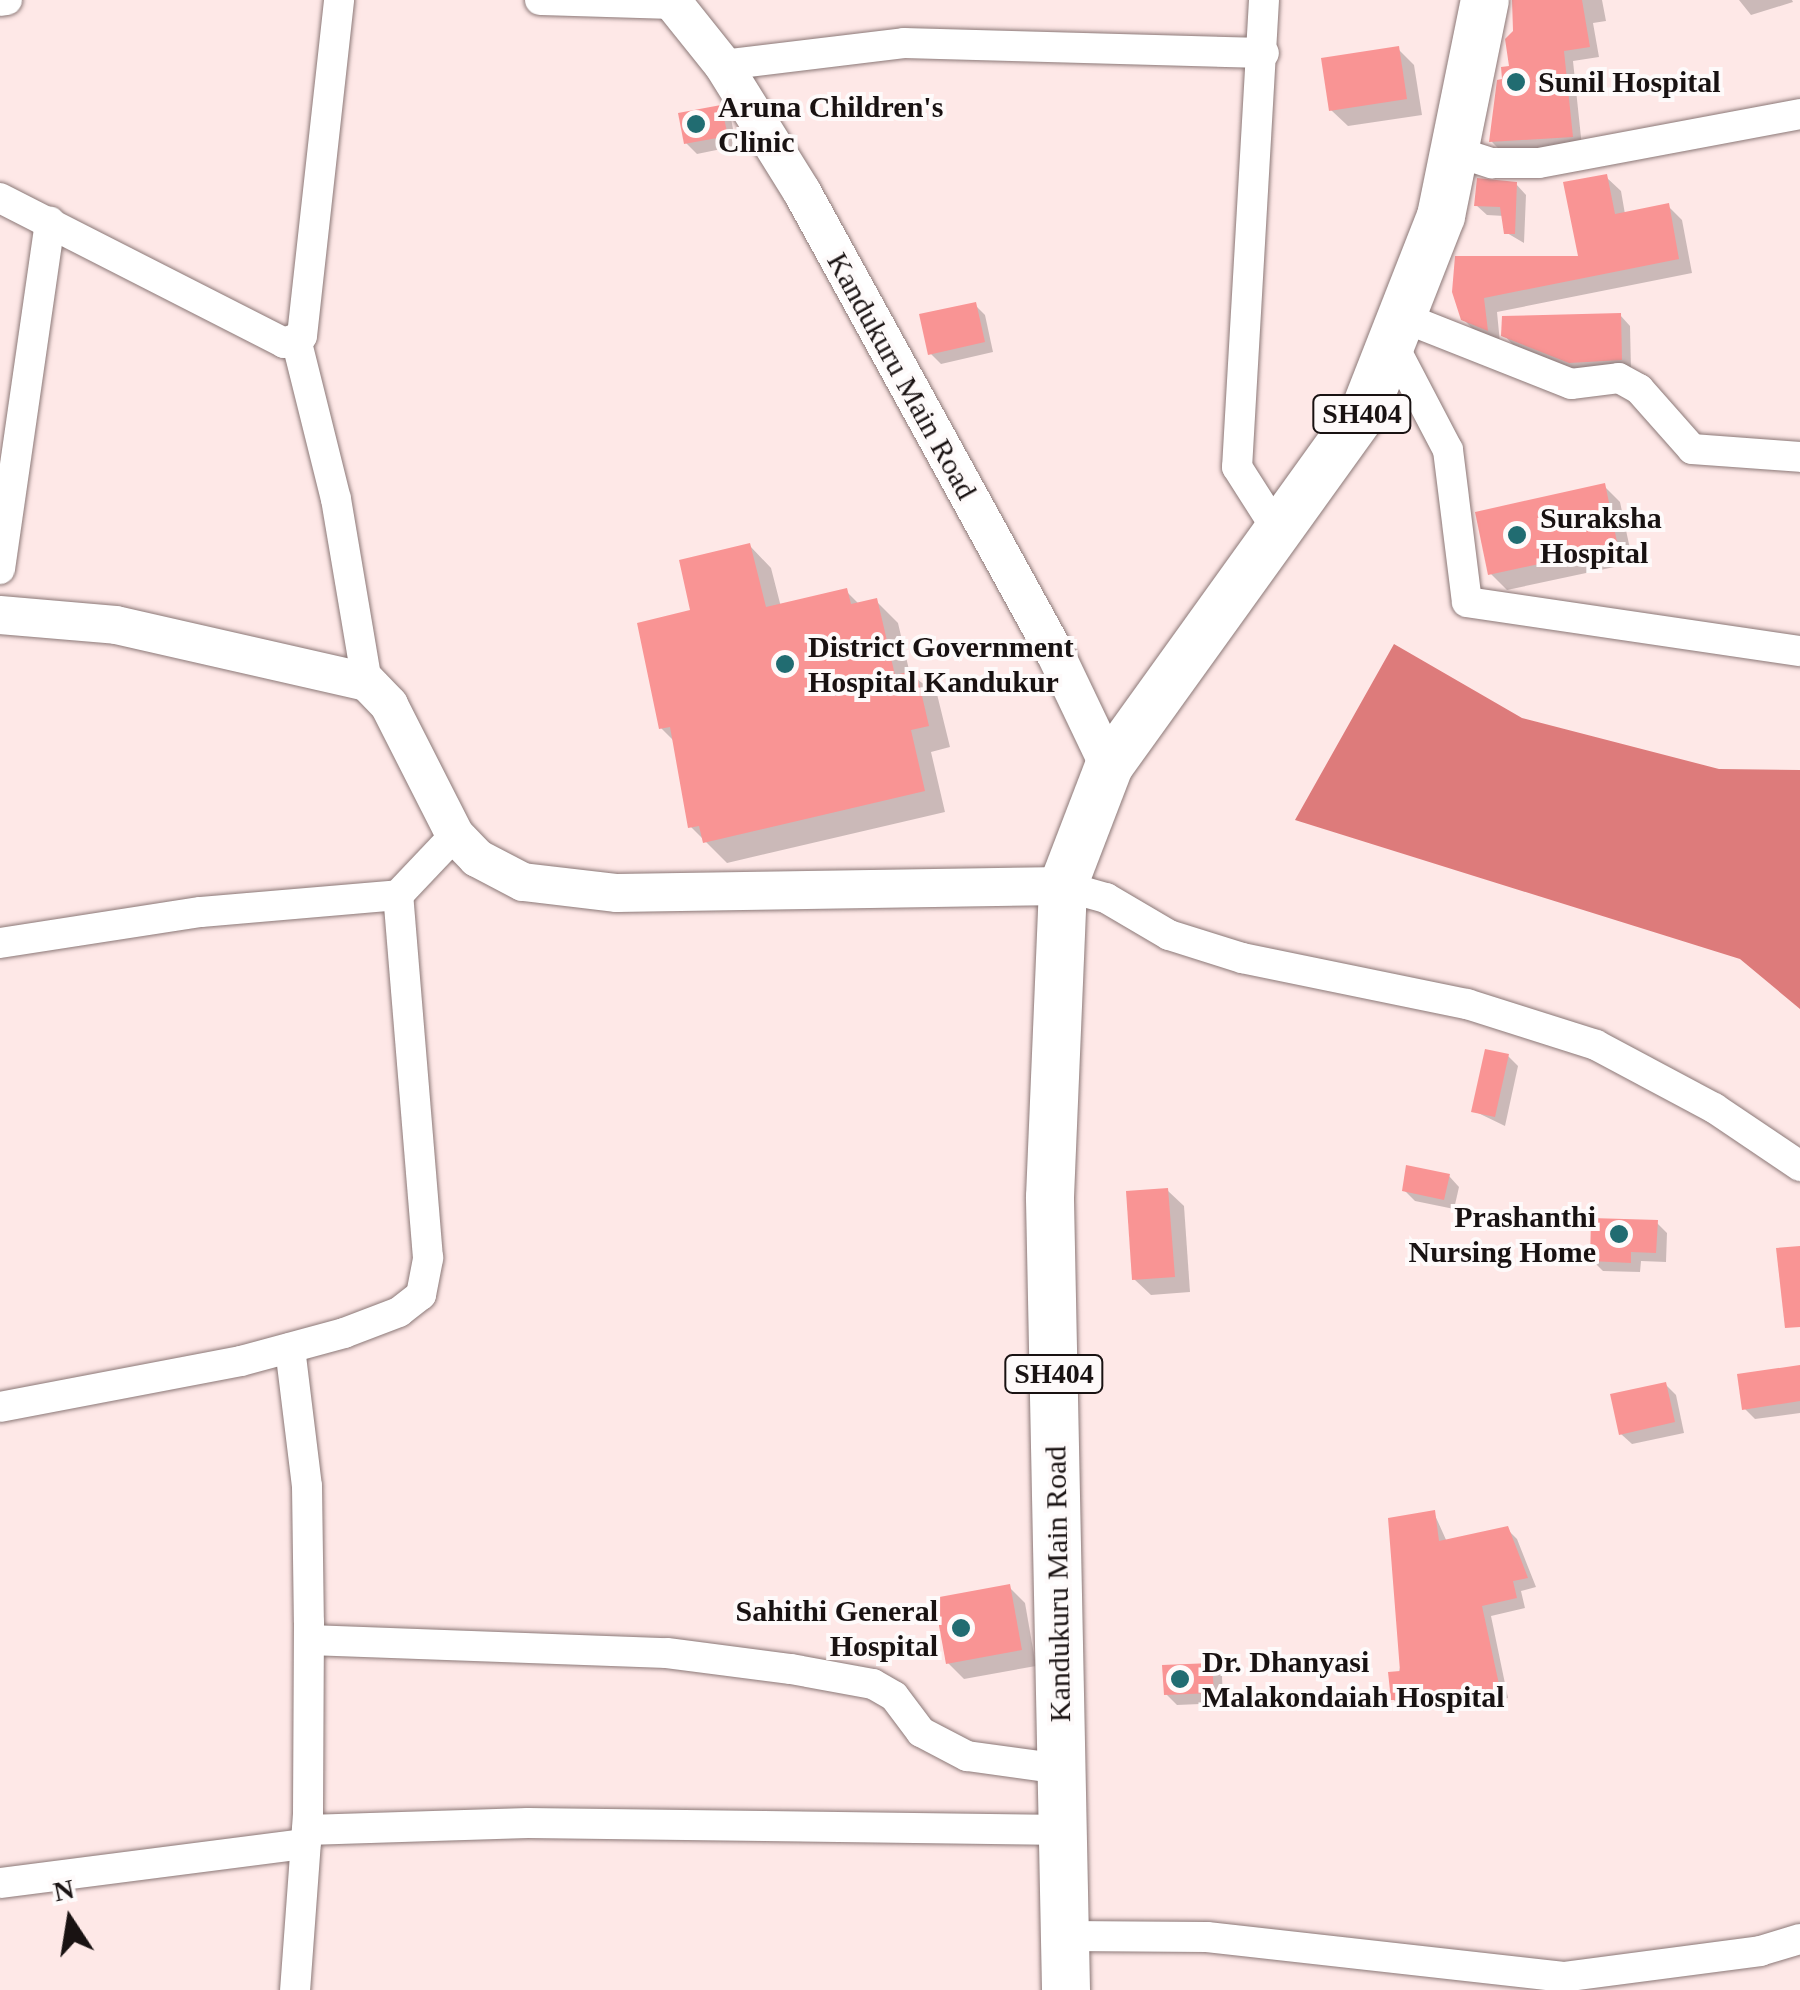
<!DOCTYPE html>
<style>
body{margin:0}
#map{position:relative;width:1800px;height:1990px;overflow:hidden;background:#fee8e7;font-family:"Times New Roman",serif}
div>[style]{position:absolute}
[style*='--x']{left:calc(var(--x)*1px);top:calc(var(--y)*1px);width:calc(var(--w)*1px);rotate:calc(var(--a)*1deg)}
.water>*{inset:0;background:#dd7b7b}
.shadow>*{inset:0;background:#0003}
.building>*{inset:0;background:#f99494}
.roads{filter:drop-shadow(0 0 2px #8b7877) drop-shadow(0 0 2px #8b7877)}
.minor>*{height:30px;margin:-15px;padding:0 15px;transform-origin:15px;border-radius:15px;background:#fff}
.tertiary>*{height:38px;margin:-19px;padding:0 19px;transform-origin:19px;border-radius:19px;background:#fff}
.primary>*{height:48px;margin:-24px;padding:0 24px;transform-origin:24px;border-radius:24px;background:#fff}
.dots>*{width:28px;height:28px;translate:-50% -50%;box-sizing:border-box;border:5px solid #fefafa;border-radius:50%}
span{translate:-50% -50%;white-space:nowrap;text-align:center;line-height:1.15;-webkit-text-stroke:8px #fefafa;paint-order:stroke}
.shield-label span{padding:2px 8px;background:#fefafa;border:2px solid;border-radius:8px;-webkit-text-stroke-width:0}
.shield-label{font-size:28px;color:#191212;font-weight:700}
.poi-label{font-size:30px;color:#191212;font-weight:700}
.left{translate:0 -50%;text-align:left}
.right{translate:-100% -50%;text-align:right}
.street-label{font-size:30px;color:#191212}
.north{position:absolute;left:20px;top:1870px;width:100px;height:100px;-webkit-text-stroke:8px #fefafa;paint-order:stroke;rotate:348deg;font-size:28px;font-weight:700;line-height:40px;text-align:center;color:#191212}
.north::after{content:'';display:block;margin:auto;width:35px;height:45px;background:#191212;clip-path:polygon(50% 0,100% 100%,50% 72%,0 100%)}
</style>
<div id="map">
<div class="water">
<i style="clip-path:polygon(1394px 644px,1522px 718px,1719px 769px,1800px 770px,1800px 1009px,1740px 959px,1295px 820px)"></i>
</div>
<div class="shadow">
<i style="clip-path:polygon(1514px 0,1602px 0,1606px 21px,1593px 23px,1599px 57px,1573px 61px,1582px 147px,1502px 152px,1492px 142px,1512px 68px)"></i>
<i style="clip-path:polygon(1739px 0,1792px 0,1793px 2px,1751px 15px)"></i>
<i style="clip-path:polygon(1398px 49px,1414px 65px,1422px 115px,1348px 126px,1331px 110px)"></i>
<i style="clip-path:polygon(721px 108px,731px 118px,736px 146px,697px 154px,686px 143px)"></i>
<i style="clip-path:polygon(1606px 177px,1621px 191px,1625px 214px,1668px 206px,1682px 220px,1692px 273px,1497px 312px,1500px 343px,1478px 334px,1463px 319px,1454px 292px,1581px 259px)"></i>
<i style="clip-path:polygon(1516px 184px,1526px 195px,1524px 243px,1507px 233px,1504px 216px,1487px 215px,1476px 205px)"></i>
<i style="clip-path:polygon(975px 305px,985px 315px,993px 352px,941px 364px,931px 354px)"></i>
<i style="clip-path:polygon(1620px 315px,1630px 326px,1631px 370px,1581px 372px,1514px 346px,1504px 335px)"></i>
<i style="clip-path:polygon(1604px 486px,1620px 502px,1633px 563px,1507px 590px,1491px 574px)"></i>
<i style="clip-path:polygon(750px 546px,771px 568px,781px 607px,846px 591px,860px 605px,876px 601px,898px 623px,910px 674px,937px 694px,950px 747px,931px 752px,945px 812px,727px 863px,691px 827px,675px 742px,661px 728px,693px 612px)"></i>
<i style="clip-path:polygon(1508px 1056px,1518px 1066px,1505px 1126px,1474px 1111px)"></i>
<i style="clip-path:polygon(1449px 1176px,1459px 1187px,1454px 1209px,1415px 1201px,1404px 1190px)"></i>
<i style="clip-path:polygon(1167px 1190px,1184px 1206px,1190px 1292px,1151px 1295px,1134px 1279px)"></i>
<i style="clip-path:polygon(1657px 1223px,1667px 1233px,1666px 1262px,1641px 1261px,1640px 1272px,1603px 1271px,1592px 1260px)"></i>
<i style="clip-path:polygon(1800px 1367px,1800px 1413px,1755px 1419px,1745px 1409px)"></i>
<i style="clip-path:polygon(1665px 1384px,1676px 1395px,1684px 1433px,1632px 1444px,1621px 1434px)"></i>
<i style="clip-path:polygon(1434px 1513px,1447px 1542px,1507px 1529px,1517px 1539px,1536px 1587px,1521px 1591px,1525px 1608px,1491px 1616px,1508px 1698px,1443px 1710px,1403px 1709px,1393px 1699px)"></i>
<i style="clip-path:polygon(1009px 1587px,1025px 1603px,1036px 1666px,964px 1679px,948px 1663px)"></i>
<i style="clip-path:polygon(1212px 1665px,1222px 1676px,1223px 1703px,1177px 1705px,1166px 1694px)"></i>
</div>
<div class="building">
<i style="clip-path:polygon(1512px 0,1582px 0,1590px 47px,1564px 51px,1573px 137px,1489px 142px,1497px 80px,1502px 79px,1501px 67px,1509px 66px,1505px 39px,1513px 31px)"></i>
<i style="clip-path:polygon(1399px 46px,1407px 99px,1329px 111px,1321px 58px)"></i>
<i style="clip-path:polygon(721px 105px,728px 136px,684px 144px,678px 113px)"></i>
<i style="clip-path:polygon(1607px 174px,1615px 214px,1669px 203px,1679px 259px,1484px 298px,1488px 331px,1461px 320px,1452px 292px,1455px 256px,1578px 256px,1563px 182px)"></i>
<i style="clip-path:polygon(1477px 178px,1517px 182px,1515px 234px,1504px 234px,1500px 207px,1474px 206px)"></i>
<i style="clip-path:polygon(976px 302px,985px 342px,928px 355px,919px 314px)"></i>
<i style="clip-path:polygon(1621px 313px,1622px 360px,1569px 363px,1501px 336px,1502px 316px)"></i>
<i style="clip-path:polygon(1605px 483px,1618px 547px,1488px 575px,1475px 512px)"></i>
<i style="clip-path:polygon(750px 543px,766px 607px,847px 588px,851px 604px,877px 598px,895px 675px,916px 670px,929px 726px,911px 730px,925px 791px,703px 843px,699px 826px,688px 828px,670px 727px,659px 729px,637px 623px,690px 610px,679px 560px)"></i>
<i style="clip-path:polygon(1485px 1049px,1509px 1054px,1495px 1117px,1471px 1112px)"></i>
<i style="clip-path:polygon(1406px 1165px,1450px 1174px,1444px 1200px,1402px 1191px)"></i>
<i style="clip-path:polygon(1168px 1188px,1175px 1277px,1132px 1280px,1126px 1191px)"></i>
<i style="clip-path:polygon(1591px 1218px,1658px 1220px,1656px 1253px,1631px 1252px,1631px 1263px,1590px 1261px)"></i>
<i style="clip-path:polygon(1800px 1246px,1800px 1327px,1785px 1328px,1776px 1248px)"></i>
<i style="clip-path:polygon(1800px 1365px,1800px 1401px,1742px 1410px,1737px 1374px)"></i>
<i style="clip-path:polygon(1666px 1382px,1675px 1422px,1619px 1435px,1610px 1394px)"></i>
<i style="clip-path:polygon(1435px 1510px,1439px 1541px,1508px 1526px,1528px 1578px,1513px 1581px,1517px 1598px,1482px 1606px,1500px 1689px,1432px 1701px,1391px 1700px,1388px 1672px,1400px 1671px,1388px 1518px)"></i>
<i style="clip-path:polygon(1010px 1584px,1022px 1650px,946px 1664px,934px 1598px)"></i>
<i style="clip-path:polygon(1212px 1663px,1214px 1693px,1164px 1695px,1162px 1665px)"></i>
</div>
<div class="roads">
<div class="minor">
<i style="--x:540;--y:0;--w:134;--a:1.7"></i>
<i style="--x:1264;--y:0;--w:468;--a:93.3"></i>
<i style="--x:1237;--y:467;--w:78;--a:57.5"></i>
<i style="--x:0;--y:1;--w:7;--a:-8"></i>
<i style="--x:723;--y:65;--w:182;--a:-6.9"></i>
<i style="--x:904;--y:43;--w:360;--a:1.6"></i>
<i style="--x:1454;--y:151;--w:40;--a:18"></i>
<i style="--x:1492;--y:163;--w:47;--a:0"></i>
<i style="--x:1539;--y:163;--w:266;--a:-10.6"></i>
<i style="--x:0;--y:198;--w:319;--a:27"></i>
<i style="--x:284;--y:343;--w:19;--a:-21"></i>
<i style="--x:302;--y:336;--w:338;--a:-83.7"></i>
<i style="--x:1402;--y:317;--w:182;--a:21.6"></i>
<i style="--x:1571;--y:384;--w:48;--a:-7.1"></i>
<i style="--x:1619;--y:378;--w:23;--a:29"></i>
<i style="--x:1639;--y:389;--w:80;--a:48.5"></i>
<i style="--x:1692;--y:449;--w:108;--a:4.2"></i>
<i style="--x:296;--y:339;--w:165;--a:76"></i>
<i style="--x:336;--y:499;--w:186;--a:80.4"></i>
<i style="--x:1392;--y:343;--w:121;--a:62.4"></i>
<i style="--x:1448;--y:450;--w:153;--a:82.9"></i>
<i style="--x:1467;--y:602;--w:337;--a:8.4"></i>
<i style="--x:0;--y:569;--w:351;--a:-81.8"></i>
<i style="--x:1063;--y:886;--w:45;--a:15.6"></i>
<i style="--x:1106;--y:898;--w:73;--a:30.4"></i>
<i style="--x:1169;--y:935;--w:77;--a:17.5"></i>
<i style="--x:1242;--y:958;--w:230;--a:11.6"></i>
<i style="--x:1467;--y:1004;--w:135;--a:17.6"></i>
<i style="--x:1596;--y:1045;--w:134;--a:28.1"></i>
<i style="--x:1714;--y:1108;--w:104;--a:34"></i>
<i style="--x:0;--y:943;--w:203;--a:-8.8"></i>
<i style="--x:201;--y:912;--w:198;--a:-4.9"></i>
<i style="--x:398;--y:895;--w:83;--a:-46.5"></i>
<i style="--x:290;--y:1348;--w:139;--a:83"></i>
<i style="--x:307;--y:1486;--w:136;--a:89.2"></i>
<i style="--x:309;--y:1622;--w:192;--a:90.3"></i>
<i style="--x:308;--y:1814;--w:176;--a:94.2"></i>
<i style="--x:0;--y:1407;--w:245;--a:-10.8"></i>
<i style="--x:241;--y:1361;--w:107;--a:-15.2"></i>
<i style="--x:344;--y:1333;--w:59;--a:-20.9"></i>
<i style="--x:399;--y:1312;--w:28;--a:-38"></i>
<i style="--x:421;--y:1295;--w:38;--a:-79"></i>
<i style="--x:428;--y:1258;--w:364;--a:-94.7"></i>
<i style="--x:309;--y:1640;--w:358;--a:2.1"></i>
<i style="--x:667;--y:1653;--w:125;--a:7.4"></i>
<i style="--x:791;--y:1669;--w:83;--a:10.4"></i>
<i style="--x:873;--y:1684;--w:24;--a:30"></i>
<i style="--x:894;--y:1696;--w:45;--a:53.1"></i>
<i style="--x:921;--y:1732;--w:52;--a:27.6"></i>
<i style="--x:967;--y:1756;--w:96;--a:7.8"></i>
<i style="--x:307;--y:1830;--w:221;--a:-1.8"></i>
<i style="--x:528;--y:1823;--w:538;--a:0.75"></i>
<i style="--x:0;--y:1883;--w:308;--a:-7.3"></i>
<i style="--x:1067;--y:1936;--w:140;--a:0.4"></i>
<i style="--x:1207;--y:1937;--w:358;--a:6.4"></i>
<i style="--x:1563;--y:1977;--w:199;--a:-7.5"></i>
<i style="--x:1760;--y:1951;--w:42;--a:-16.7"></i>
</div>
<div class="tertiary">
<i style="--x:671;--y:0;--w:83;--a:51.3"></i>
<i style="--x:723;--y:65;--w:150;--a:58.1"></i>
<i style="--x:802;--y:192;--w:528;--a:61.25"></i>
<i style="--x:1056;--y:655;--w:123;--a:64.5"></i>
<i style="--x:0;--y:615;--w:116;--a:4.9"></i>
<i style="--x:116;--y:625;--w:257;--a:12.8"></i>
<i style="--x:367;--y:682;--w:32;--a:46"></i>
<i style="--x:389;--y:705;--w:146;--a:63.1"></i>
<i style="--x:455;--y:835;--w:32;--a:46"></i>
<i style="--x:477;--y:858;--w:52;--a:27.6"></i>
<i style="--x:523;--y:882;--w:95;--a:6.7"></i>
<i style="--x:617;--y:893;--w:446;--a:-0.9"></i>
</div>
<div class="primary">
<i style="--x:1066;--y:1990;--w:793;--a:-91.16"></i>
<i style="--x:1050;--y:1197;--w:311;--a:-87.6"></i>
<i style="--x:1063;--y:886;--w:129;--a:-69"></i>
<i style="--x:1109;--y:766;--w:438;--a:-54.3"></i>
<i style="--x:1365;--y:410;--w:208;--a:-68.6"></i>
<i style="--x:1441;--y:216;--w:220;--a:-78.5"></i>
</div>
</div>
<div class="dots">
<i style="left:1516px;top:82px;background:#216c71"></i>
<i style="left:696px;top:124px;background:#216c71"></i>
<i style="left:1517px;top:535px;background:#216c71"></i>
<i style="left:785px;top:664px;background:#216c71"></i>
<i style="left:1619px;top:1234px;background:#216c71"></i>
<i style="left:961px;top:1628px;background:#216c71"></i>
<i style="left:1180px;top:1679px;background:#216c71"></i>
</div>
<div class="shield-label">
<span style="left:1362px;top:414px">SH404</span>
<span style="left:1054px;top:1374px">SH404</span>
</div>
<div class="poi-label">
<span class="left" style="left:1538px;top:82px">Sunil Hospital</span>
<span class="left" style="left:718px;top:124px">Aruna Children's<br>Clinic</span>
<span class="left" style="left:1540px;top:535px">Suraksha<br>Hospital</span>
<span class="left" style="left:808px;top:664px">District Government<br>Hospital Kandukur</span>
<span class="right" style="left:1596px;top:1234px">Prashanthi<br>Nursing Home</span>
<span class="right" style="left:938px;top:1628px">Sahithi General<br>Hospital</span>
<span class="left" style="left:1202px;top:1679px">Dr. Dhanyasi<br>Malakondaiah Hospital</span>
</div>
<div class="street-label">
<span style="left:902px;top:376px;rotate:61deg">Kandukuru Main Road</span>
<span style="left:1058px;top:1584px;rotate:-91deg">Kandukuru Main Road</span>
</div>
<div class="north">N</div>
</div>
